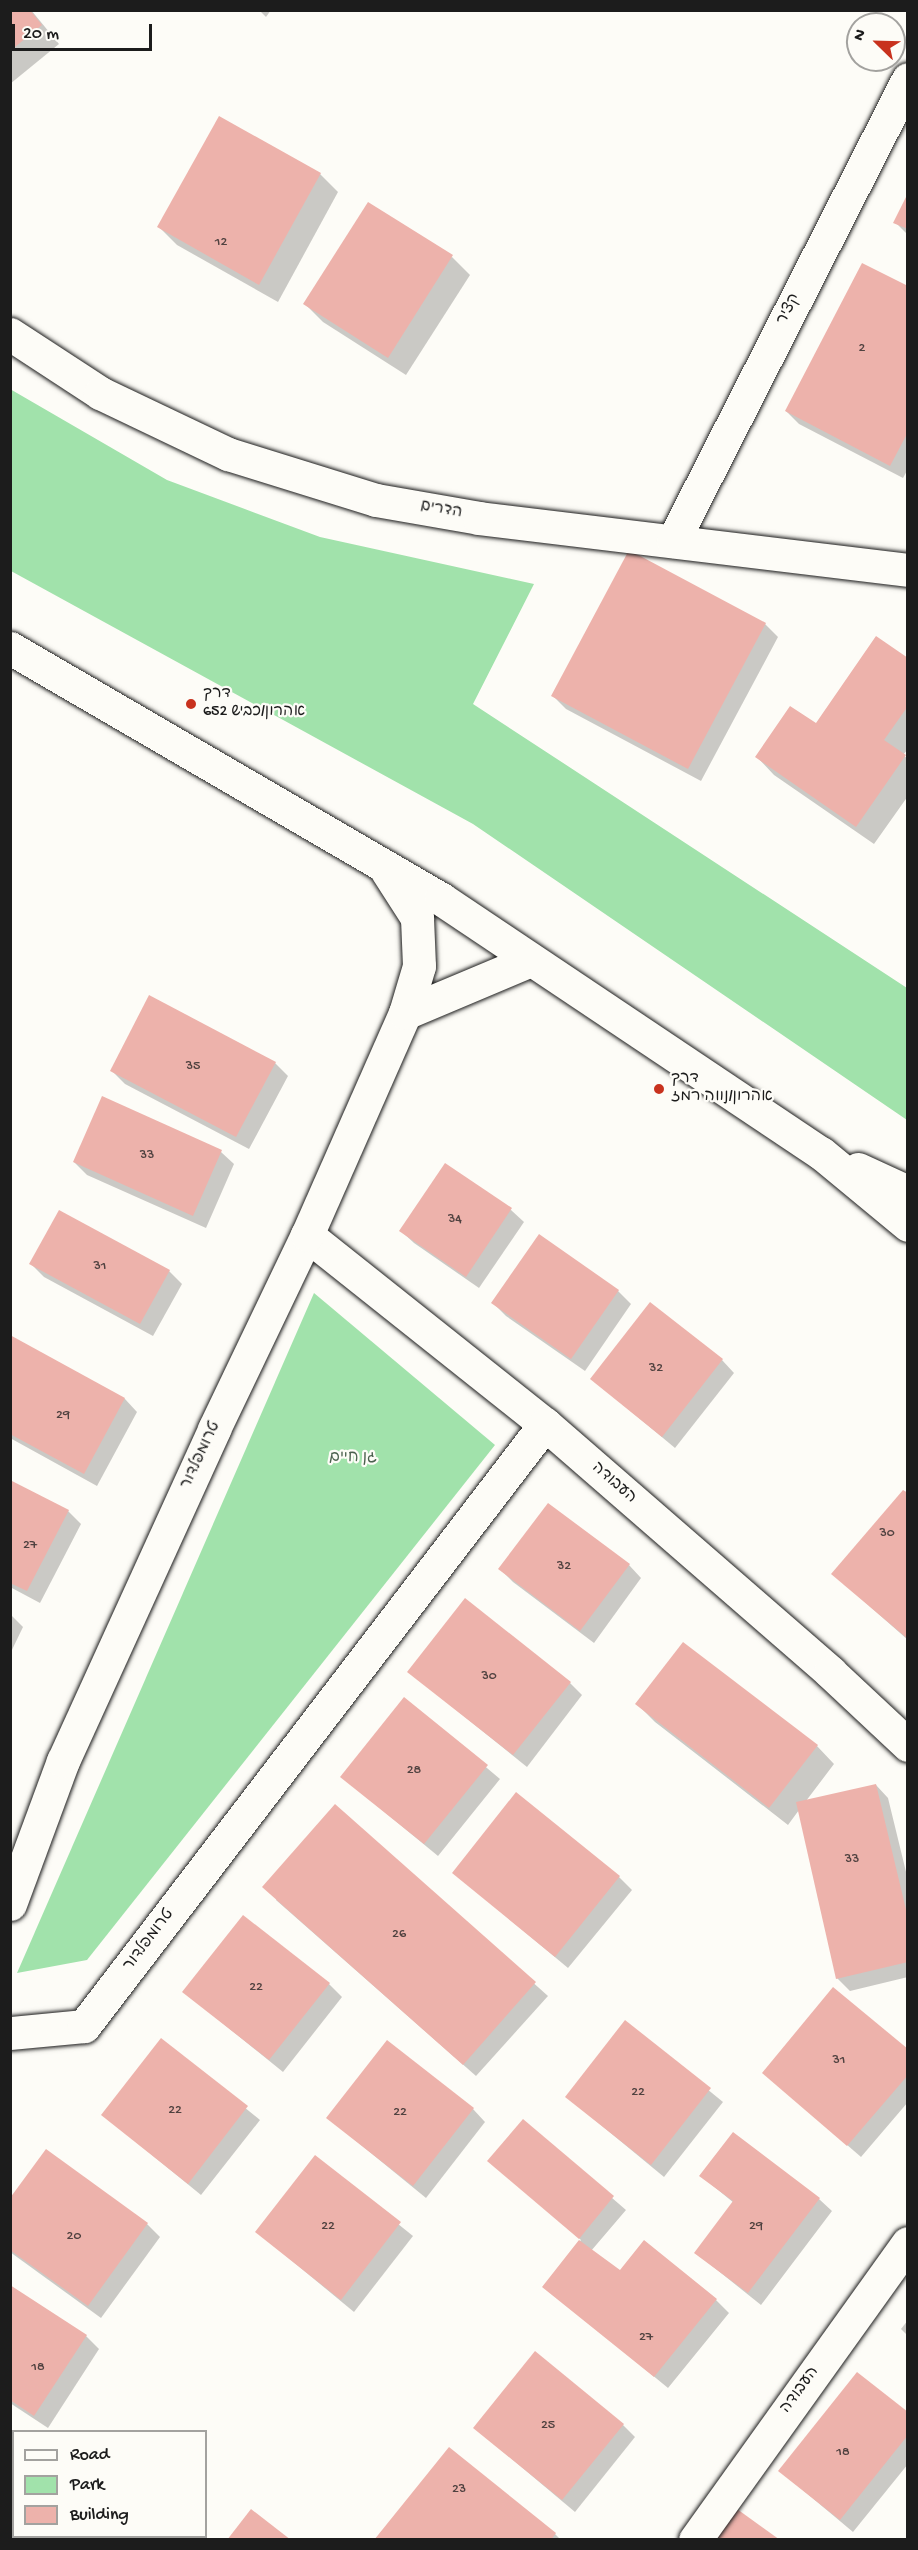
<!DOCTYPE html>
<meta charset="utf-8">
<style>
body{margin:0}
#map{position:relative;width:918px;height:2550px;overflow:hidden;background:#fdfcf7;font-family:"Gochi Hand","Playpen Sans Hebrew",sans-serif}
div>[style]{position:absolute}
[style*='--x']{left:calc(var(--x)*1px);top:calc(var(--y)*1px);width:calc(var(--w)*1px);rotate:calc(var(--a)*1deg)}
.green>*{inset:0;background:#a1e2ab}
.shadow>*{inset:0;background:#0003}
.building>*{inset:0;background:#edb2ab}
.roads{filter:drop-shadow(0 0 2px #1c1c1c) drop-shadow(0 0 2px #1c1c1c)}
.street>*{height:33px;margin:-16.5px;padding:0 16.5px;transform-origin:16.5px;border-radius:16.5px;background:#fdfcf7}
.primary>*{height:33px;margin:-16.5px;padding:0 16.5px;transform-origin:16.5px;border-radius:16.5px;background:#fdfcf7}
.dots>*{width:16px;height:16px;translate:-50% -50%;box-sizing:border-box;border:3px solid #fdfcf7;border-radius:50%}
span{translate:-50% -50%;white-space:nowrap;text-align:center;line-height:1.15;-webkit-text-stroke:4.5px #fdfcf7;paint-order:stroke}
.number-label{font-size:14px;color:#504240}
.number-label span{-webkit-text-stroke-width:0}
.street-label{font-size:16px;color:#1c1c1c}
.poi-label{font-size:16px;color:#1c1c1c}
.left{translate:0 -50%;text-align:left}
.park-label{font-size:16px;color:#4b614e}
.frame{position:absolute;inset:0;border:12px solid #1c1c1c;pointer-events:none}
.legend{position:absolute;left:12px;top:2430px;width:195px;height:108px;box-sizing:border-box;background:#fdfcf7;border:2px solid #a3a29f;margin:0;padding:8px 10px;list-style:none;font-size:18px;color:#1c1c1c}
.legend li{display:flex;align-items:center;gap:12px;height:30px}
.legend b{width:30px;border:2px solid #a3a29f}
.north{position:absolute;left:846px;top:12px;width:60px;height:60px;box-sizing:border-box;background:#fdfcf7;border:2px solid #a3a29f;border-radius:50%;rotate:293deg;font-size:16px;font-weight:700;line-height:24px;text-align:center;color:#1c1c1c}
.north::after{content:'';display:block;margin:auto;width:21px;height:27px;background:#c8321e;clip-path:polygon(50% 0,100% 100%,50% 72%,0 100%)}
.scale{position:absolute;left:12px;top:24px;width:140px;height:27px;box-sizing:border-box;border:3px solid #1c1c1c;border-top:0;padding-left:8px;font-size:18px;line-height:21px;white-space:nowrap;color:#1c1c1c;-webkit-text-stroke:4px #fdfcf7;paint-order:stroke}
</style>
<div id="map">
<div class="green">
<i style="clip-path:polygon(10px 389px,167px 480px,320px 537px,534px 584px,473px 704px,907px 988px,907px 1120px,473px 824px,11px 571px)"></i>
<i style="clip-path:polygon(314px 1293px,495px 1445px,87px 1960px,17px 1973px)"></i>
</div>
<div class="shadow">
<i style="clip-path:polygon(10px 10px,31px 10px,59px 44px,10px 84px)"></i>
<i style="clip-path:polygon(259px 10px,271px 10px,266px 17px)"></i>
<i style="clip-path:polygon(320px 174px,338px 192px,278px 302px,177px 245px,159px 227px)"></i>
<i style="clip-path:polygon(908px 196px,908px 235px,895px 222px)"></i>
<i style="clip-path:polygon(452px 257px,470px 275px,406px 375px,323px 322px,305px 304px)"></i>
<i style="clip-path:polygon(908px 288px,908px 469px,903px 478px,799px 424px,786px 411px)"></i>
<i style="clip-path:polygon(765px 624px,778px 637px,701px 781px,566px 709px,553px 696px)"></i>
<i style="clip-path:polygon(908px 660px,908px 749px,903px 755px,908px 759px,908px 796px,874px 844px,774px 775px,757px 757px,816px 726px)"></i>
<i style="clip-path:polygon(275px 1063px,288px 1076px,249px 1149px,125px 1084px,112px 1071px)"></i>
<i style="clip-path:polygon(102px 1098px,221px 1152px,234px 1164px,206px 1228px,87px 1175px,74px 1162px)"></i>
<i style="clip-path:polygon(511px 1210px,524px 1222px,479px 1288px,414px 1243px,401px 1231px)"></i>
<i style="clip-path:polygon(539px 1236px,618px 1291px,631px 1304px,585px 1371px,506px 1316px,493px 1303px)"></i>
<i style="clip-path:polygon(31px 1264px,169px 1271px,182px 1284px,153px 1336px,44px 1277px)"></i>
<i style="clip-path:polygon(10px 1337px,125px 1399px,137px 1412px,97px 1486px,10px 1438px)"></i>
<i style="clip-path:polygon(722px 1360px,734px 1373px,675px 1448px,592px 1379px)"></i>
<i style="clip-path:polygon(10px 1481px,68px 1511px,81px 1524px,40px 1603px,10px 1587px)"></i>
<i style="clip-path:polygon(908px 1495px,908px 1640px,833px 1574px)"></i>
<i style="clip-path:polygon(629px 1565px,641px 1578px,594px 1643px,513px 1582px,500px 1569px)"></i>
<i style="clip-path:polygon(10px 1614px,23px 1627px,10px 1654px)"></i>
<i style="clip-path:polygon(409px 1672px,570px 1683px,582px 1695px,527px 1767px)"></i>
<i style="clip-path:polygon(405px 1699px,500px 1779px,438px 1856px,342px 1777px)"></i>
<i style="clip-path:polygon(637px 1704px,817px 1746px,834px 1764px,806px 1801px,876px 1785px,888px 1798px,908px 1880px,908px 1977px,850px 1991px,837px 1978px,799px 1810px,788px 1825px,655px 1722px)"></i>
<i style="clip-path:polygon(335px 1806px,548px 1996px,476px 2076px,276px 1900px)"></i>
<i style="clip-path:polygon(454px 1873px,619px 1877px,632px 1890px,568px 1968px)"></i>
<i style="clip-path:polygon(329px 1984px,342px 1997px,283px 2072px,184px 1992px)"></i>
<i style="clip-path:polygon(625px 2022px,723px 2102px,664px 2177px,567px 2097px)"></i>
<i style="clip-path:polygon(162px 2040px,260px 2120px,201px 2195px,103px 2115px)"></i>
<i style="clip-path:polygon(908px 2051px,908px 2102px,861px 2157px,764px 2073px)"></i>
<i style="clip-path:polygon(473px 2109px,485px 2122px,426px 2198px,328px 2118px)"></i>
<i style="clip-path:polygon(523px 2121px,626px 2210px,591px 2251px,620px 2272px,716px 2300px,729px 2313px,668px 2388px,544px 2286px,581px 2240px,489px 2161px)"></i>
<i style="clip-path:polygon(46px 2151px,147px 2224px,160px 2237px,101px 2318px,10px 2252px,10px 2201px)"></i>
<i style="clip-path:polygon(315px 2157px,413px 2236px,354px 2312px,257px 2232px)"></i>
<i style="clip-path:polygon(701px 2176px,819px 2199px,832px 2211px,761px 2305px,696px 2253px,734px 2203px)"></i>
<i style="clip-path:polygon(10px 2287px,86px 2336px,99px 2349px,48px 2428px,10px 2403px)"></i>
<i style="clip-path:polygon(908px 2320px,908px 2336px,901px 2329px)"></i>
<i style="clip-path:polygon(908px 2414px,908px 2464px,853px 2532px,780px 2471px)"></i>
<i style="clip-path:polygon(623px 2425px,635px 2437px,575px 2512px,475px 2428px)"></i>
<i style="clip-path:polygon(10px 2432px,14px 2434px,14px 2464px,10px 2469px)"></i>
<i style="clip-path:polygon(555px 2534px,561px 2540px,376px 2540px)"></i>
</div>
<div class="building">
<i style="clip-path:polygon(10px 10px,30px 10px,42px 25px,10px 51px)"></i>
<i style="clip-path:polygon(219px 116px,321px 173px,259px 285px,157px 227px)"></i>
<i style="clip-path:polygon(908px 193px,908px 229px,893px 223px)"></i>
<i style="clip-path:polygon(368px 202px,453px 255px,388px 358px,303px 304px)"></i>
<i style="clip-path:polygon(862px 263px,908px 286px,908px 432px,890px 466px,785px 411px)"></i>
<i style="clip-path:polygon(629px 550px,766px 623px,688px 769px,551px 696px)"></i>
<i style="clip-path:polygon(876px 636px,908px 658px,908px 706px,884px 740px,906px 755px,856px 827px,755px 757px,790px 706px,816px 723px)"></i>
<i style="clip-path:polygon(149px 995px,276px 1062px,236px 1137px,110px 1071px)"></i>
<i style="clip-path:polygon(102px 1096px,222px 1150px,193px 1216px,73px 1162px)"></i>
<i style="clip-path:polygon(445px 1163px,512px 1208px,466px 1277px,399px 1231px)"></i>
<i style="clip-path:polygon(59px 1210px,170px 1270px,140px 1324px,29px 1264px)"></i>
<i style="clip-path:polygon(539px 1234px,619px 1290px,571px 1359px,491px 1303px)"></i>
<i style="clip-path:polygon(650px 1302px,723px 1359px,662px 1437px,590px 1379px)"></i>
<i style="clip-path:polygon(10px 1335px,125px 1398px,84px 1474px,10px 1434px)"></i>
<i style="clip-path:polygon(10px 1480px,69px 1510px,27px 1591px,10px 1583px)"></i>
<i style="clip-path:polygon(903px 1490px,908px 1493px,908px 1639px,831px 1574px)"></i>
<i style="clip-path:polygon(548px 1503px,630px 1564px,580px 1631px,498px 1569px)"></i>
<i style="clip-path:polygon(465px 1598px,571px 1682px,513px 1755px,407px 1672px)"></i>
<i style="clip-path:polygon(683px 1642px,818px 1745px,769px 1808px,635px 1704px)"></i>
<i style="clip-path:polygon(404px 1697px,488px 1765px,424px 1844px,340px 1777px)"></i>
<i style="clip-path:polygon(876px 1784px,908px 1918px,908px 1962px,836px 1979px,796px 1802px)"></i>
<i style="clip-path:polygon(516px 1792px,620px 1876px,555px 1957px,452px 1873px)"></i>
<i style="clip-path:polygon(335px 1804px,536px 1982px,463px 2065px,262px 1887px)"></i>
<i style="clip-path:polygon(243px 1915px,330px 1983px,269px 2060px,182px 1992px)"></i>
<i style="clip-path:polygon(833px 1987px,908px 2049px,908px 2075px,847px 2146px,762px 2073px)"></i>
<i style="clip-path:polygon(625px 2020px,711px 2088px,651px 2165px,565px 2097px)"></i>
<i style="clip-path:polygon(161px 2038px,248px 2106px,188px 2184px,101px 2115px)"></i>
<i style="clip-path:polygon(387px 2040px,474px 2108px,413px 2186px,326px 2118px)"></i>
<i style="clip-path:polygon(523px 2119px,614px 2196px,579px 2239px,487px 2161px)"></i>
<i style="clip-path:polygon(733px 2132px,820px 2198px,748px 2293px,694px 2253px,733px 2201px,699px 2176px)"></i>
<i style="clip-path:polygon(46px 2149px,148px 2223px,88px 2306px,10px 2250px,10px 2198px)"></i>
<i style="clip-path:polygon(315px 2155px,401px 2222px,341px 2300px,255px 2232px)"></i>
<i style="clip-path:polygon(579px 2240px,620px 2270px,644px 2240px,717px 2299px,654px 2377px,542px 2287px)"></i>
<i style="clip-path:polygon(10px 2285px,87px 2335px,34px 2416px,10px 2400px)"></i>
<i style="clip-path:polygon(535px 2351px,624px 2424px,562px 2500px,473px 2428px)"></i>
<i style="clip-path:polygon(857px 2372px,908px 2412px,908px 2435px,840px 2520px,778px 2471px)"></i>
<i style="clip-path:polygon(449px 2447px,556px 2533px,551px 2540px,374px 2540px)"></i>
<i style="clip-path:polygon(251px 2509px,291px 2540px,227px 2540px)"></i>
<i style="clip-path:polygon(737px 2509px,780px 2540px,715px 2540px)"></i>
</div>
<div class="roads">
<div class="street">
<i style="--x:10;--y:334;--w:108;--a:33.2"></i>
<i style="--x:100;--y:393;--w:142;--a:25.5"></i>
<i style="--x:228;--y:454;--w:155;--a:17.3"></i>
<i style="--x:376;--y:500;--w:105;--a:9.9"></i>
<i style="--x:479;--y:518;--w:432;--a:6.9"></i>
<i style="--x:673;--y:541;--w:518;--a:-63.04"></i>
<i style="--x:307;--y:1235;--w:304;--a:38.5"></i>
<i style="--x:545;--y:1424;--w:378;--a:41"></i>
<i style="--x:830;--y:1672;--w:107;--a:43.1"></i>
<i style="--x:10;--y:1904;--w:153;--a:-69.7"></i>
<i style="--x:63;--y:1761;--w:365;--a:-65.5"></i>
<i style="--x:214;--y:1429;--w:215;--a:-64.4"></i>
<i style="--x:307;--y:1235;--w:243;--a:-66.2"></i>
<i style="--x:10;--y:2033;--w:74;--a:-5.4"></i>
<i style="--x:84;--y:2026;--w:758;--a:-52.56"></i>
<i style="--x:695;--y:2540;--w:365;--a:-54.4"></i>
</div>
<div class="primary">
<i style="--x:10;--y:648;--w:499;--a:30.2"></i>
<i style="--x:441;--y:899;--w:457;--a:33.8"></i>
<i style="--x:821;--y:1153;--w:113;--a:39.6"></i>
<i style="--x:387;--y:871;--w:56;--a:57.4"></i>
<i style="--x:417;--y:918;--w:48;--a:87.6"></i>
<i style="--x:419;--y:966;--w:49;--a:106.6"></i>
<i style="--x:405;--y:1013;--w:137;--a:-22.8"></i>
<i style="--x:858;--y:1169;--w:55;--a:24.7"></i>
</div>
</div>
<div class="dots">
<i style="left:191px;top:704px;background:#c8321e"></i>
<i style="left:659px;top:1089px;background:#c8321e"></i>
</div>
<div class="number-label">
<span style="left:221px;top:243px">12</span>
<span style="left:862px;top:349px">2</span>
<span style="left:193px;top:1067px">35</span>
<span style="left:147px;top:1156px">33</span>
<span style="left:455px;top:1220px">34</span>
<span style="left:100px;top:1267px">31</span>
<span style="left:656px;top:1369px">32</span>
<span style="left:63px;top:1416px">29</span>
<span style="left:887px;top:1534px">30</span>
<span style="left:30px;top:1546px">27</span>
<span style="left:564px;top:1567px">32</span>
<span style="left:489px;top:1677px">30</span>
<span style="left:414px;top:1771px">28</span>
<span style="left:852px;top:1860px">33</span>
<span style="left:399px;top:1935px">26</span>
<span style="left:256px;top:1988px">22</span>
<span style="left:839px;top:2061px">31</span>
<span style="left:638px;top:2093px">22</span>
<span style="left:175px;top:2111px">22</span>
<span style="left:400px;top:2113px">22</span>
<span style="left:328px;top:2227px">22</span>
<span style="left:756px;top:2227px">29</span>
<span style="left:74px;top:2237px">20</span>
<span style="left:646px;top:2338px">27</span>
<span style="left:38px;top:2368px">18</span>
<span style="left:548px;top:2426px">25</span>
<span style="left:843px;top:2453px">18</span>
<span style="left:459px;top:2490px">23</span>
</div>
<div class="street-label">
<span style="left:790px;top:310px;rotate:-63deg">קציר</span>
<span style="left:441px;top:511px;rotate:10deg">הדרים</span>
<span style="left:202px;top:1456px;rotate:-65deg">טרומפלדור</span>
<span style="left:613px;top:1484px;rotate:41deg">העבודה</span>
<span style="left:150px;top:1941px;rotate:-53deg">טרומפלדור</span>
<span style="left:801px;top:2391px;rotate:-54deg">העבודה</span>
</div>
<div class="poi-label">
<span class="left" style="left:203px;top:704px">דרך<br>אהרון/כביש 652</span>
<span class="left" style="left:671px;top:1089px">דרך<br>אהרון/נווה רמז</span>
</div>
<div class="park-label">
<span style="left:353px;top:1459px">גן חיים</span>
</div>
<div class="frame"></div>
<ul class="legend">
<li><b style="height:8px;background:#fdfcf7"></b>Road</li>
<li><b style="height:16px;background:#a1e2ab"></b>Park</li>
<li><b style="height:16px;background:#edb2ab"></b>Building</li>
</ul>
<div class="north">N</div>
<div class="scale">20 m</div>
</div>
